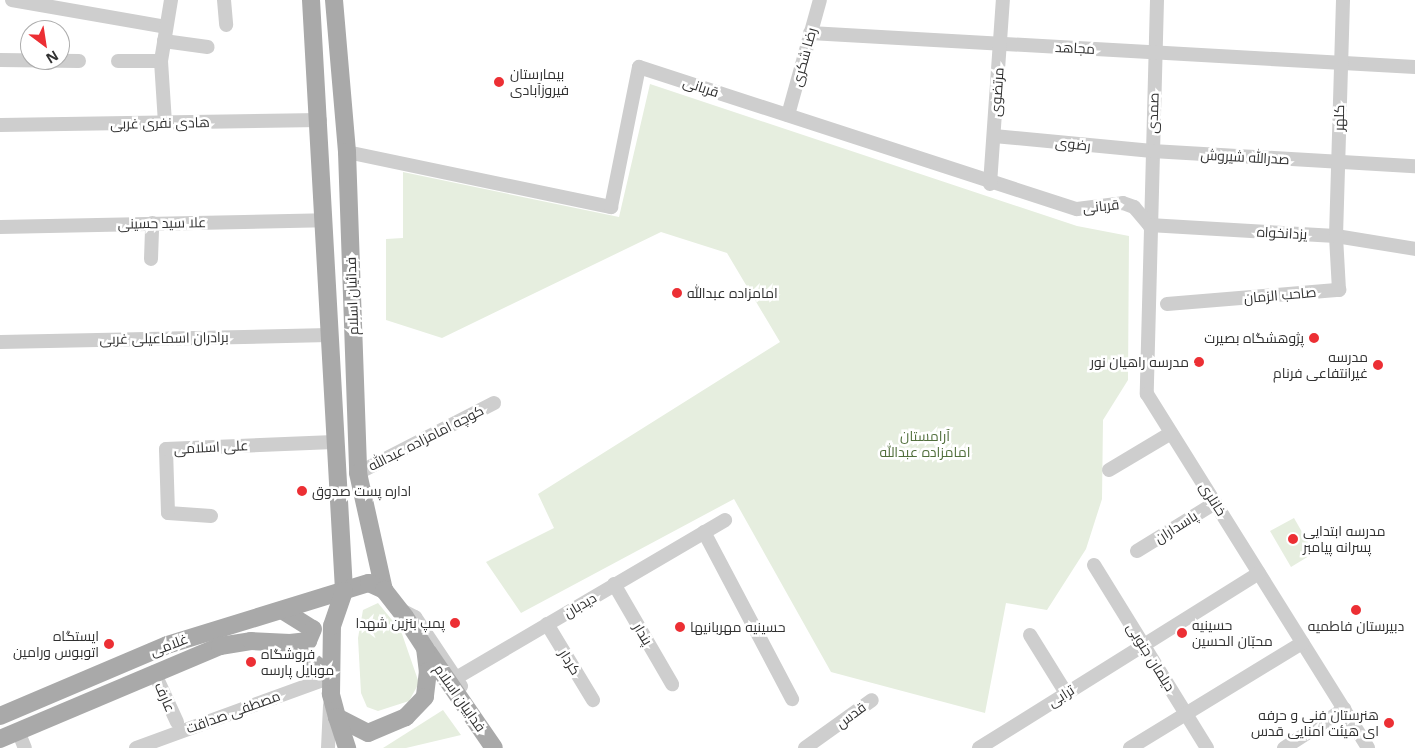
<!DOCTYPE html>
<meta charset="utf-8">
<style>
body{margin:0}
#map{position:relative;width:1415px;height:748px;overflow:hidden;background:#fff;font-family:"Open Sans",Cairo,sans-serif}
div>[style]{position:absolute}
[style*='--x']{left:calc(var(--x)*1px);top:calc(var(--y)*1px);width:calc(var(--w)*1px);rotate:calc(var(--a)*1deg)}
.green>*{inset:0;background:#e6eedf}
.minor>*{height:14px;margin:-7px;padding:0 7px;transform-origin:7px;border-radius:7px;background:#cecece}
.major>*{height:18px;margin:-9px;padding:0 9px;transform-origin:9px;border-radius:9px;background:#a9a9a9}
.dots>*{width:14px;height:14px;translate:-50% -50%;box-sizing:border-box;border:2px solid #fff;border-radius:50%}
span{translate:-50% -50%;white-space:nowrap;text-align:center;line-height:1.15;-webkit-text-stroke:5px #fff;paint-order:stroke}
.street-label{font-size:14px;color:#313131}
.poi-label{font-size:14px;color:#313131}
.left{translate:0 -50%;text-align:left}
.right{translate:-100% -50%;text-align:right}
.park-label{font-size:14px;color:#516f3c}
.north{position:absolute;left:20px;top:20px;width:50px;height:50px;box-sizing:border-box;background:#fff;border:1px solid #adadad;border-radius:50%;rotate:149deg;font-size:14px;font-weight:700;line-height:20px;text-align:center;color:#313131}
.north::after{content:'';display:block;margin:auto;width:18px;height:22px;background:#ec2f34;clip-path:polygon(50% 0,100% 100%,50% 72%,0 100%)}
</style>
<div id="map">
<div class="green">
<i style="clip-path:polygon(650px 84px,1077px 226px,1129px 236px,1128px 380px,1103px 420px,1102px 499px,1086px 549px,1047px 610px,1006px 603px,985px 713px,831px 672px,734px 499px,521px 613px,486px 562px,554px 528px,538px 494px,780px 342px,727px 253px,661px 232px,442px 338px,386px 320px,386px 239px,403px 238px,403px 172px,619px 217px)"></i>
<i style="clip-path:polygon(1294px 518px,1314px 553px,1291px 567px,1270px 531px)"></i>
<i style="clip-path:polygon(378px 603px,401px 631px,419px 683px,409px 701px,378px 711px,367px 707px,361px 693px,358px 638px,363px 610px)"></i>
<i style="clip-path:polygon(443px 710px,461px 735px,406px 748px,383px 748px)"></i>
</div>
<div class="minor">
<i style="--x:12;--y:0;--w:156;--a:9.9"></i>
<i style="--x:224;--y:0;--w:25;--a:85"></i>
<i style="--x:1157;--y:0;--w:394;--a:91.5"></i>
<i style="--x:1147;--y:394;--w:417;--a:58"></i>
<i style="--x:810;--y:33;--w:606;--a:3.22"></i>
<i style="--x:164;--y:41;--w:44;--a:7.8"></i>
<i style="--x:0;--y:60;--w:79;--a:0.7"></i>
<i style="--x:118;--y:61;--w:43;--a:0"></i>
<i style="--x:788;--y:115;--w:119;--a:-74.5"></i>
<i style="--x:165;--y:123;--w:62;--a:-93.7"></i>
<i style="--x:161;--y:61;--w:62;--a:-80.7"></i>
<i style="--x:0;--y:125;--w:320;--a:-0.9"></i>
<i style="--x:994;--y:136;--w:159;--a:5.4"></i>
<i style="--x:1152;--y:151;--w:263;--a:3.3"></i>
<i style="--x:347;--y:152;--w:270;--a:11.8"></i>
<i style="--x:611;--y:207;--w:143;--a:-78.7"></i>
<i style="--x:639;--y:67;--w:460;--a:18"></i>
<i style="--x:1077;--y:209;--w:46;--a:-7.4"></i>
<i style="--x:1123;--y:203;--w:12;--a:20"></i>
<i style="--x:1134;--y:207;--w:23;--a:50"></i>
<i style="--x:990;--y:184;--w:184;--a:-86"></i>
<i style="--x:1149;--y:225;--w:187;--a:3.4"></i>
<i style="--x:1336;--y:236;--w:80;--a:9.3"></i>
<i style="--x:0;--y:227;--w:324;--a:-1.2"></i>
<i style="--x:151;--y:259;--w:36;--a:-88"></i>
<i style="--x:1167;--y:304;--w:173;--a:-4.7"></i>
<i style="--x:1339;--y:290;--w:54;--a:-93.2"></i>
<i style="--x:1336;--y:236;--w:236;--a:-88.3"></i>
<i style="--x:0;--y:342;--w:329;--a:-1.2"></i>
<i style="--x:1109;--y:470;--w:72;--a:-30.8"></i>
<i style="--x:358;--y:473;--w:153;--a:-27.2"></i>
<i style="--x:211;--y:516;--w:43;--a:-176"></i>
<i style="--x:168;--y:513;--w:64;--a:-91.8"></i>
<i style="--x:166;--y:449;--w:168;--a:-2.4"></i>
<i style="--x:704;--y:532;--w:189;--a:62.2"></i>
<i style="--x:1137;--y:551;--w:92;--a:-31.6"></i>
<i style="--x:1094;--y:565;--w:215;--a:58.3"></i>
<i style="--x:614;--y:584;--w:116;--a:59.9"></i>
<i style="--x:401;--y:610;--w:16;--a:27"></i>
<i style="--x:415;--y:617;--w:83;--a:56.3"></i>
<i style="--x:547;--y:624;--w:89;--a:58.8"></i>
<i style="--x:1030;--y:635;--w:68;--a:58.2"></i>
<i style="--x:154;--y:672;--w:55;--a:65.3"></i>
<i style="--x:456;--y:678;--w:312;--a:-30.4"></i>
<i style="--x:18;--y:731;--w:18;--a:68"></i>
<i style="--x:136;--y:748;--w:208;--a:-20"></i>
<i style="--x:328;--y:748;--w:43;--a:-87.3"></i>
<i style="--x:805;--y:748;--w:82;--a:-35.6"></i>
<i style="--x:979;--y:748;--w:330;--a:-32"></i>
<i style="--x:1130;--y:748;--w:202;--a:-31.4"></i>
<i style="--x:1284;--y:748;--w:72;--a:-33"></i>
</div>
<div class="major">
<i style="--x:311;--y:0;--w:592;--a:86.8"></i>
<i style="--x:334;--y:0;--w:153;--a:85.1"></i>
<i style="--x:347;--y:152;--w:321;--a:88"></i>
<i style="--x:358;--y:473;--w:120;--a:77.5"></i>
<i style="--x:282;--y:610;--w:36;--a:32"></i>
<i style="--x:313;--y:629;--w:13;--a:113"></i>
<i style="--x:308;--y:641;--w:18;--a:174"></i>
<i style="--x:428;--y:652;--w:116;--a:55.5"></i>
<i style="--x:0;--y:716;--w:181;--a:-23"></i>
<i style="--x:167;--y:645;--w:211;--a:-17.1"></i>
<i style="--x:369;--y:583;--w:17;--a:25"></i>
<i style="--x:384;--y:590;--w:34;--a:52"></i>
<i style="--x:405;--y:617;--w:37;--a:57"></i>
<i style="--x:425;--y:648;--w:23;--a:83"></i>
<i style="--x:428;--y:671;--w:26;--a:97"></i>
<i style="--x:425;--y:697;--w:28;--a:134"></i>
<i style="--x:406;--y:717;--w:41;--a:157.2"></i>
<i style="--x:368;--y:733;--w:35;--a:-153"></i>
<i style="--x:337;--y:717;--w:24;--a:-105"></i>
<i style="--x:331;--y:694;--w:68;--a:-89.2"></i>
<i style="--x:332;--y:626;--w:37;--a:-71"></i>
<i style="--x:337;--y:717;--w:33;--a:72"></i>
<i style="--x:0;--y:739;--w:239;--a:-22.9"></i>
<i style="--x:220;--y:646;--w:31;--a:-9"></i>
<i style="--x:251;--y:641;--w:39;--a:3"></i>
<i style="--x:290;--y:643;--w:53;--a:39.7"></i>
</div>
<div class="dots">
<i style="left:499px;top:82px;background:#ec2f34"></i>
<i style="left:677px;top:293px;background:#ec2f34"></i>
<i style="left:1314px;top:338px;background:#ec2f34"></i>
<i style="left:1199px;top:362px;background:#ec2f34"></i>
<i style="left:1378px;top:365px;background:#ec2f34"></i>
<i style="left:302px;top:491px;background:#ec2f34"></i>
<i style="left:1293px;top:539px;background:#ec2f34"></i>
<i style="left:1356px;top:610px;background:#ec2f34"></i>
<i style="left:455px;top:623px;background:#ec2f34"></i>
<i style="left:680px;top:627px;background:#ec2f34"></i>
<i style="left:1182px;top:633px;background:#ec2f34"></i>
<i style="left:109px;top:644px;background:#ec2f34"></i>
<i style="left:251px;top:662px;background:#ec2f34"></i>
<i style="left:1389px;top:723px;background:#ec2f34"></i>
</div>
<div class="street-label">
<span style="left:1075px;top:48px;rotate:3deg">مجاهد</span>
<span style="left:804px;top:57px;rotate:-75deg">رضا شکری</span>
<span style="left:701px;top:87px;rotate:18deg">قربانی</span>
<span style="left:997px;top:92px;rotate:-86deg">مرتضوی</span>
<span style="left:1153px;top:113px;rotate:-88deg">صمدی</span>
<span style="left:1339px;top:118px;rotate:-89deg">کلهر</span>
<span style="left:160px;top:123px;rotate:-1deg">هادی نفری غربی</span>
<span style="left:1073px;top:144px;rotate:6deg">رضوی</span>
<span style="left:1245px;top:157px;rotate:3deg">صدرالله شیروش</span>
<span style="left:1101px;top:206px;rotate:-6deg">قربانی</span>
<span style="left:162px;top:223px;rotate:-1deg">علا سید حسینی</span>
<span style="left:1282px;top:233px;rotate:3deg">یزدانخواه</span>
<span style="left:1280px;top:295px;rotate:-5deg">صاحب الزمان</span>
<span style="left:352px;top:296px;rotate:-92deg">فدائیان اسلام</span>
<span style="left:164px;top:338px;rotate:-1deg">برادران اسماعیلی غربی</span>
<span style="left:426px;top:438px;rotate:-27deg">کوچه امامزاده عبدالله</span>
<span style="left:211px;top:447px;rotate:-3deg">علی اسلامی</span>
<span style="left:1213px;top:499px;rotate:58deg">خانلری</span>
<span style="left:1176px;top:527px;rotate:-32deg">پاسداران</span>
<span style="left:580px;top:605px;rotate:-30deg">دیدبان</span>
<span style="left:643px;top:634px;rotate:59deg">پندار</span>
<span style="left:169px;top:645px;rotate:-21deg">غلامی</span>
<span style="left:1151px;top:657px;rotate:58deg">دیلمان جنوبی</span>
<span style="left:570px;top:662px;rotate:58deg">کردار</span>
<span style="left:1061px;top:696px;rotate:-32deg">ترابی</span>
<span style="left:165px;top:697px;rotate:66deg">عارف</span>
<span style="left:460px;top:698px;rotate:55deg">فداییان اسلام</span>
<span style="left:233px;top:712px;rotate:-20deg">مصطفی صداقت</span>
<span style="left:851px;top:715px;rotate:-36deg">قدس</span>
</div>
<div class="poi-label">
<span class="left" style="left:510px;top:82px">بیمارستان<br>فیروزآبادی</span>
<span class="left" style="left:687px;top:293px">امامزاده عبدالله</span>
<span class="right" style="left:1304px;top:338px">پژوهشگاه بصیرت</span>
<span class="right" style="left:1368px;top:365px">مدرسه<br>غیرانتفاعی فرنام</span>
<span class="right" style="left:1189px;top:362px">مدرسه راهیان نور</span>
<span class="left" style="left:312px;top:491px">اداره پست صدوق</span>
<span class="left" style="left:1303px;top:539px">مدرسه ابتدایی<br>پسرانه پیامبر</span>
<span class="right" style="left:445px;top:623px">پمپ بنزین شهدا</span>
<span class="left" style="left:1192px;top:633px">حسینیه<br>محبّان الحسین</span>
<span style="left:1356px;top:626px">دبیرستان فاطمیه</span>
<span class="left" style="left:690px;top:627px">حسینیه مهربانیها</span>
<span class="right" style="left:99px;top:644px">ایستگاه<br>اتوبوس ورامین</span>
<span class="left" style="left:261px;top:662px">فروشگاه<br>موبایل پارسه</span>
<span class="right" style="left:1379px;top:723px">هنرستان فنی و حرفه<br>ای هیئت امنایی قدس</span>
</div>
<div class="park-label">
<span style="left:925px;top:444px">آرامستان<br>امامزاده عبدالله</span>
</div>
<div class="north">N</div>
</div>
